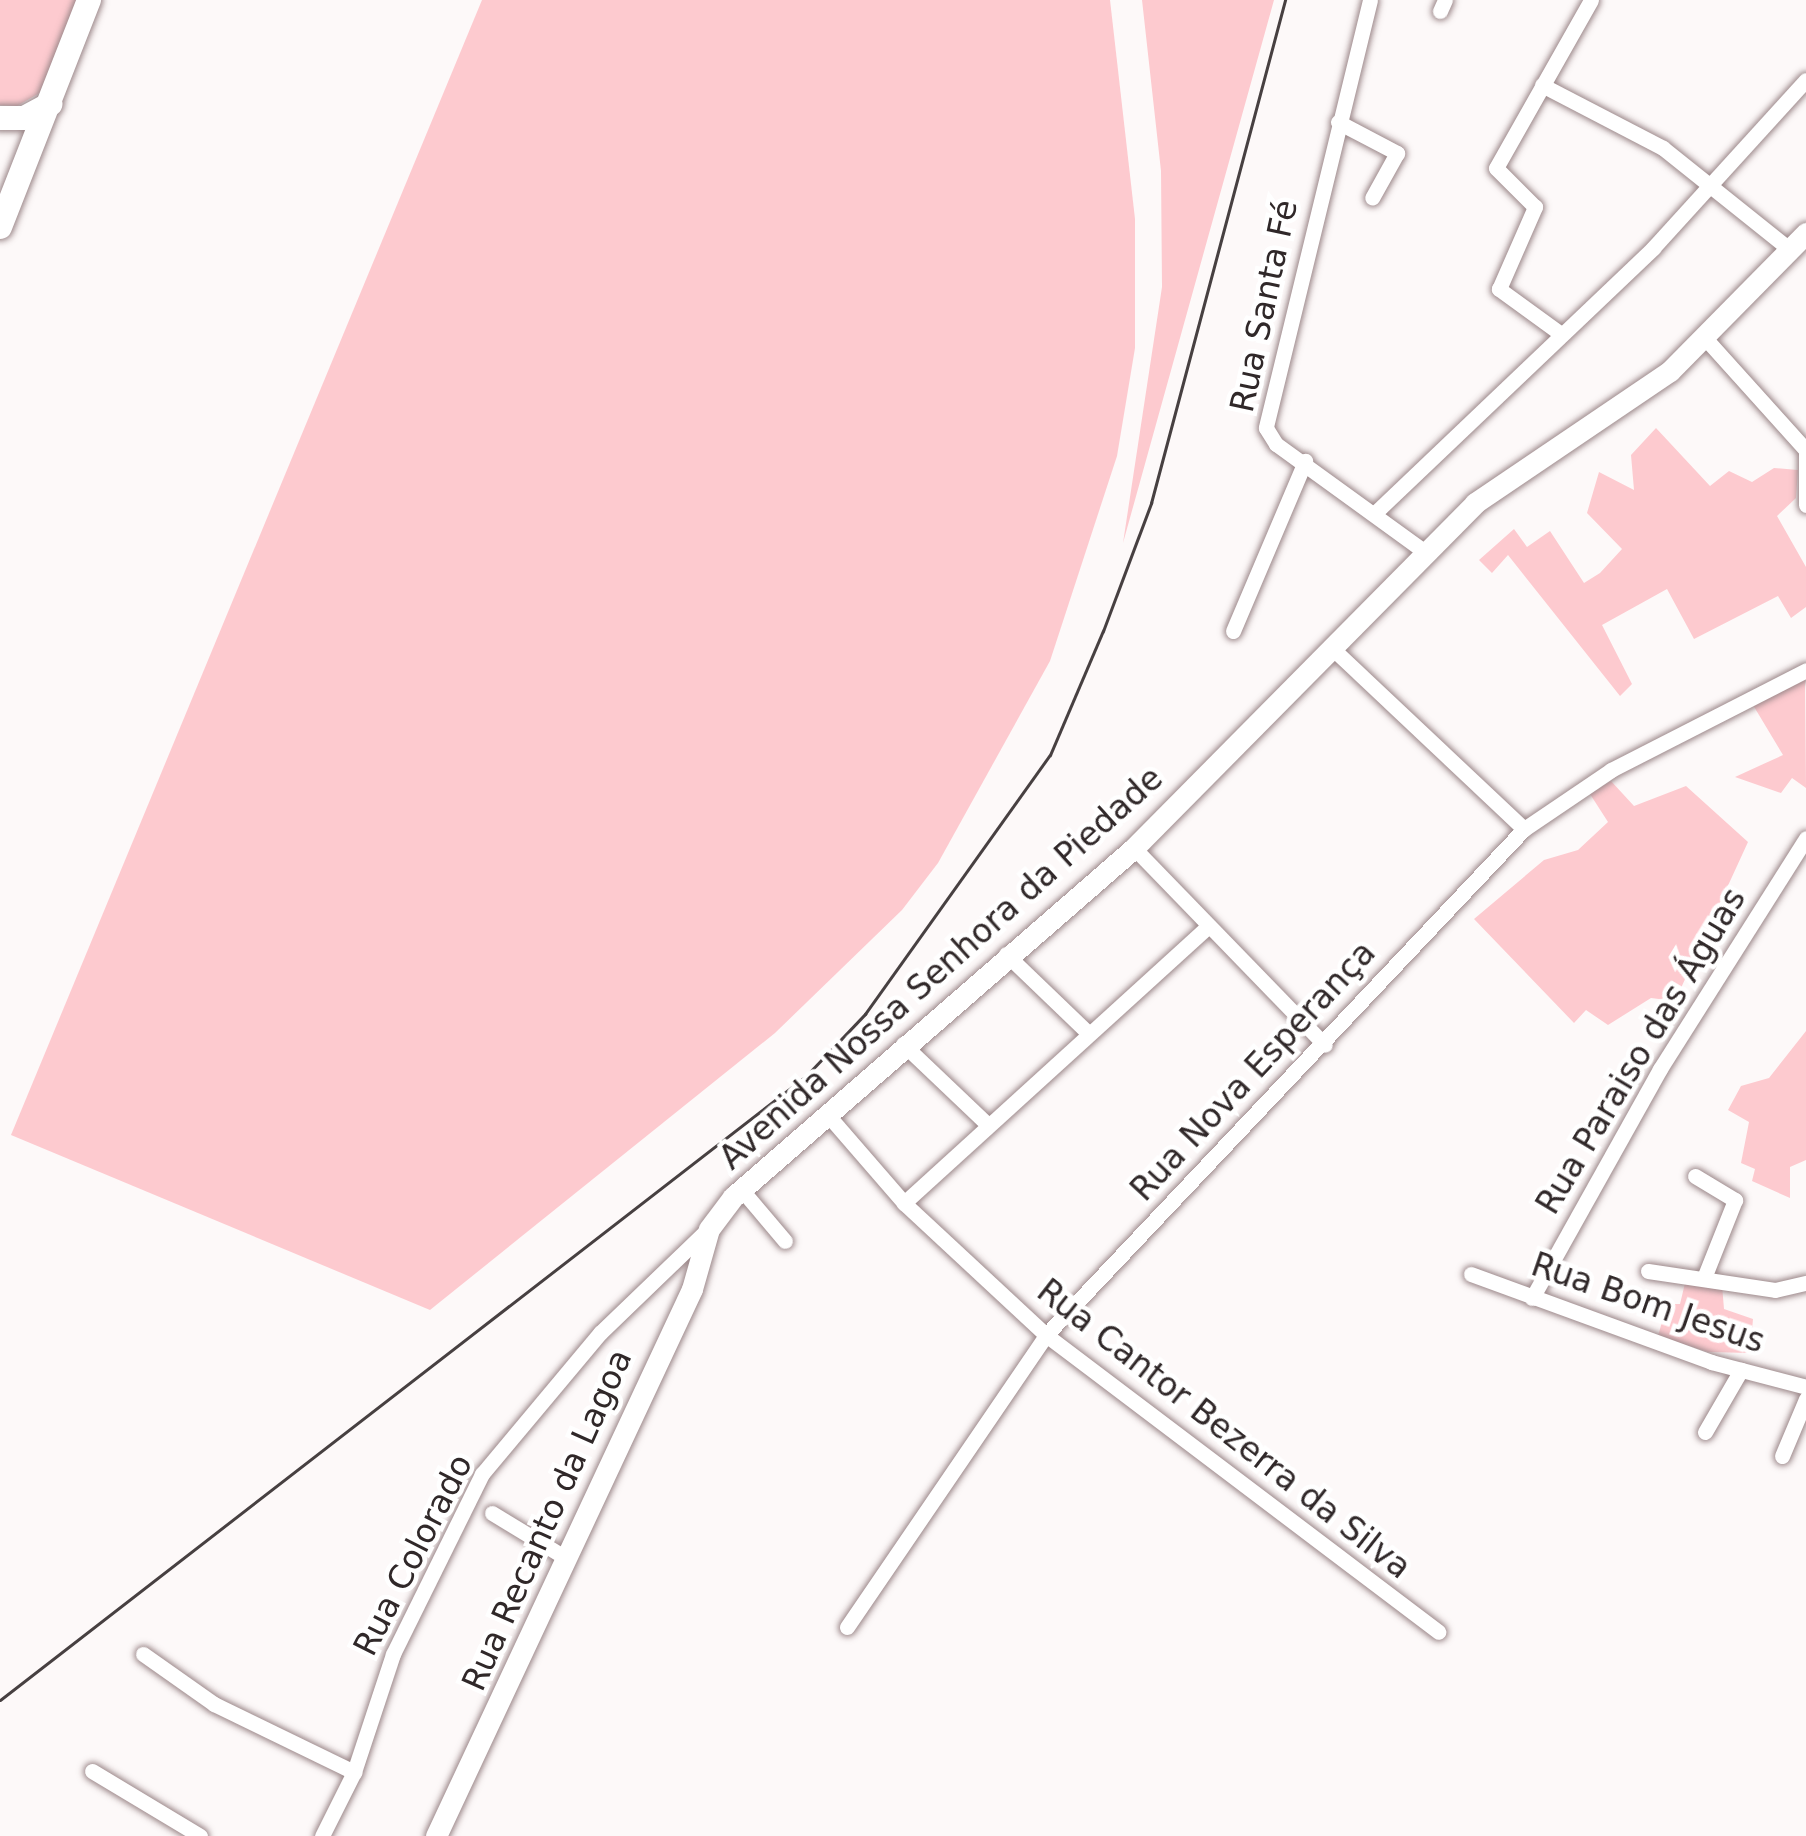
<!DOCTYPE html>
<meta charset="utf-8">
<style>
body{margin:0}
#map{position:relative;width:1806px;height:1836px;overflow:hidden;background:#fdf9f9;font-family:"DejaVu Sans",sans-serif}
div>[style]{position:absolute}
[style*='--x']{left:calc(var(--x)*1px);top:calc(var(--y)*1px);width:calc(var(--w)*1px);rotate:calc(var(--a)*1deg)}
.green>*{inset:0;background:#fdcacf}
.roads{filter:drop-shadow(0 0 3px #9c888a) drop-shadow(0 0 3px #9c888a)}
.street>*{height:15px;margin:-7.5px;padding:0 7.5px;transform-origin:7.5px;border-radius:7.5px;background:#fff}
.secondary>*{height:21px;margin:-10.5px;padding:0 10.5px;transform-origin:10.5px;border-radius:10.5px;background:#fff}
.primary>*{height:24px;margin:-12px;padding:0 12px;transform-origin:12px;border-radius:12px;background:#fff}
.tram>*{height:3px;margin:-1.5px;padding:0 1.5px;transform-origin:1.5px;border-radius:1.5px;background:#474041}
span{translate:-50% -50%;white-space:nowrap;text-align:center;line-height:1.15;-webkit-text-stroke:9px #fff;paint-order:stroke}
.street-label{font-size:33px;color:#302829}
</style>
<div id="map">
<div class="green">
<i style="clip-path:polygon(0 0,82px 0,43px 91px,17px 106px,0 105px)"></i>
<i style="clip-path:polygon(482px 0,1110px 0,1135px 219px,1135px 348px,1117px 456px,1050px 661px,938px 863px,902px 910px,775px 1033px,430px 1310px,11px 1135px)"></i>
<i style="clip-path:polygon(1142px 0,1274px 0,1123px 543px,1162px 287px,1161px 171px)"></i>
<i style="clip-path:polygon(1656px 428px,1710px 486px,1729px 471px,1752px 482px,1774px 468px,1798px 470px,1796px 498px,1777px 516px,1806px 567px,1806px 607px,1791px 618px,1778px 596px,1694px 639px,1667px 589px,1602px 625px,1632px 684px,1620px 696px,1508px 555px,1492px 573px,1479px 560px,1514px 529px,1527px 547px,1550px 531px,1584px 583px,1600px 573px,1622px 549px,1587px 513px,1599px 472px,1634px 490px,1631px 455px)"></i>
<i style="clip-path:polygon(1805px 678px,1806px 788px,1792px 778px,1781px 793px,1735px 777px,1783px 755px,1753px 705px)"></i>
<i style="clip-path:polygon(1611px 781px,1634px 806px,1686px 786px,1748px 842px,1675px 1001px,1651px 998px,1608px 1025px,1586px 1010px,1574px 1023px,1474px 919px,1544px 860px,1578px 850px,1608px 822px,1590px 794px)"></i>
<i style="clip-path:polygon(1806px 1031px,1806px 1160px,1790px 1167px,1790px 1198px,1752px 1181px,1755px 1169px,1741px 1163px,1749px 1122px,1728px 1110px,1741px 1086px,1769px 1078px)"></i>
<i style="clip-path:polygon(1686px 1279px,1722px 1285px,1724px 1309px,1753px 1319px,1750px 1353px,1708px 1352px,1658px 1336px,1667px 1304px,1680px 1304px)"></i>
</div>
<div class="roads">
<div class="street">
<i style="--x:1370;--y:0;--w:440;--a:103.7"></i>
<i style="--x:1266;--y:428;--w:19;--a:58"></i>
<i style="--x:1276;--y:444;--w:183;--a:35.9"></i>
<i style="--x:1440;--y:11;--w:12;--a:-66"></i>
<i style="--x:1542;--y:85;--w:136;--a:27.5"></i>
<i style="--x:1663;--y:148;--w:160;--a:38.7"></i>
<i style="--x:1338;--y:122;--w:67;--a:27.7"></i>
<i style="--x:1397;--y:153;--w:51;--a:119.1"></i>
<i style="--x:1561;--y:334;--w:77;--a:-144"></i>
<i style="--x:1499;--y:289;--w:90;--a:-66.3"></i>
<i style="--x:1535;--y:207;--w:55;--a:-135"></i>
<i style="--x:1496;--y:168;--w:193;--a:-60.5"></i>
<i style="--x:1705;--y:338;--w:151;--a:48"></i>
<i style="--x:1806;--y:452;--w:53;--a:90"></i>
<i style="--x:1376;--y:512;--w:383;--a:-43.6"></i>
<i style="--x:1653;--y:248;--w:227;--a:-47.7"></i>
<i style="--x:1233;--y:631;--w:185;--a:-67"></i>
<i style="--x:1332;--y:648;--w:264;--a:43.3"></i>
<i style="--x:1134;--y:848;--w:274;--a:45.9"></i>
<i style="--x:1006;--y:954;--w:115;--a:43.9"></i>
<i style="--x:903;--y:1044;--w:116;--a:43.6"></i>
<i style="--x:827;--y:1114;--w:118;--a:49.1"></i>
<i style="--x:904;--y:1203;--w:194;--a:42.9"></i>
<i style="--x:1046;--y:1335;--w:492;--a:37.1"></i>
<i style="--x:1695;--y:1176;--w:47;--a:31"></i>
<i style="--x:1735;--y:1200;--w:84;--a:111.7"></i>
<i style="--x:741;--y:1189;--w:68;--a:49.8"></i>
<i style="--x:904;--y:1203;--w:411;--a:-42.3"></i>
<i style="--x:1648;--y:1271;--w:128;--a:8.5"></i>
<i style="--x:1775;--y:1290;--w:32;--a:-13"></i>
<i style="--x:1471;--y:1274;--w:256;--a:20.1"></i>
<i style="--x:1711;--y:1362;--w:98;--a:14.7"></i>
<i style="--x:1532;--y:1298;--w:262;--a:-60.8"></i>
<i style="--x:1660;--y:1069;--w:273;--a:-57.7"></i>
<i style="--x:1705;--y:1432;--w:72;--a:-59.9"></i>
<i style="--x:1782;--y:1456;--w:62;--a:-67.2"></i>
<i style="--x:492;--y:1513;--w:87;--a:31.3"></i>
<i style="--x:847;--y:1627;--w:353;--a:-55.7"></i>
<i style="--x:1046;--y:1335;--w:696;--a:-46.63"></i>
<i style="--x:1524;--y:829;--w:105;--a:-34.1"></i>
<i style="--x:1611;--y:770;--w:219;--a:-27.1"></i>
<i style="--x:143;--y:1654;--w:87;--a:35.2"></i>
<i style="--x:214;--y:1704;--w:156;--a:25.9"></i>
<i style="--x:92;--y:1771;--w:126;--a:31"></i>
<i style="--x:322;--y:1836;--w:72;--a:-63.4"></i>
<i style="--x:354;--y:1772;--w:124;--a:-71.7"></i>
<i style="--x:393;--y:1654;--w:201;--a:-63.7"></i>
<i style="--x:482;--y:1474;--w:184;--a:-50.1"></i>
<i style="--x:600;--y:1333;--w:149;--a:-43.9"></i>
</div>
<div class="secondary">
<i style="--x:436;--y:1836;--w:604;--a:-64.92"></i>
<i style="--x:692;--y:1289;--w:62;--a:-74.2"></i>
<i style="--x:709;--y:1229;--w:40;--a:-53"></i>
<i style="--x:733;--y:1197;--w:532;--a:-41.03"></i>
<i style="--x:1134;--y:848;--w:485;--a:-45.3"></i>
<i style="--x:1475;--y:503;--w:235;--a:-34.1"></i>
<i style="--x:1670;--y:371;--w:194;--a:-45.4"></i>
</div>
<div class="primary">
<i style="--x:0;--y:118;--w:24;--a:0"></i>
<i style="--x:24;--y:118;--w:30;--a:-28"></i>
<i style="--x:0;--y:227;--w:244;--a:-68.6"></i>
</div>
</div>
<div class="tram">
<i style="--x:0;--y:1700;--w:1019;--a:-37.75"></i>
<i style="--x:806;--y:1076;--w:86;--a:-46.4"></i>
<i style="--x:865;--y:1014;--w:318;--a:-54.5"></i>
<i style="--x:1050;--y:755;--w:135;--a:-66.9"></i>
<i style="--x:1103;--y:631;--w:137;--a:-69.4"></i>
<i style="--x:1151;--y:503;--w:521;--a:-75.08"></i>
</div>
<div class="street-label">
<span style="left:1264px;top:306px;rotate:-78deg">Rua Santa Fé</span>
<span style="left:941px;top:968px;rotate:-42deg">Avenida Nossa Senhora da Piedade</span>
<span style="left:1641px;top:1051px;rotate:-59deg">Rua Paraiso das Águas</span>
<span style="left:1253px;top:1071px;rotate:-47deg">Rua Nova Esperança</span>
<span style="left:1648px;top:1303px;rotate:19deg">Rua Bom Jesus</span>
<span style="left:1224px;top:1429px;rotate:38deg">Rua Cantor Bezerra da Silva</span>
<span style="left:547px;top:1520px;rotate:-66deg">Rua Recanto da Lagoa</span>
<span style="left:413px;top:1555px;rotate:-63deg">Rua Colorado</span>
</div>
</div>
